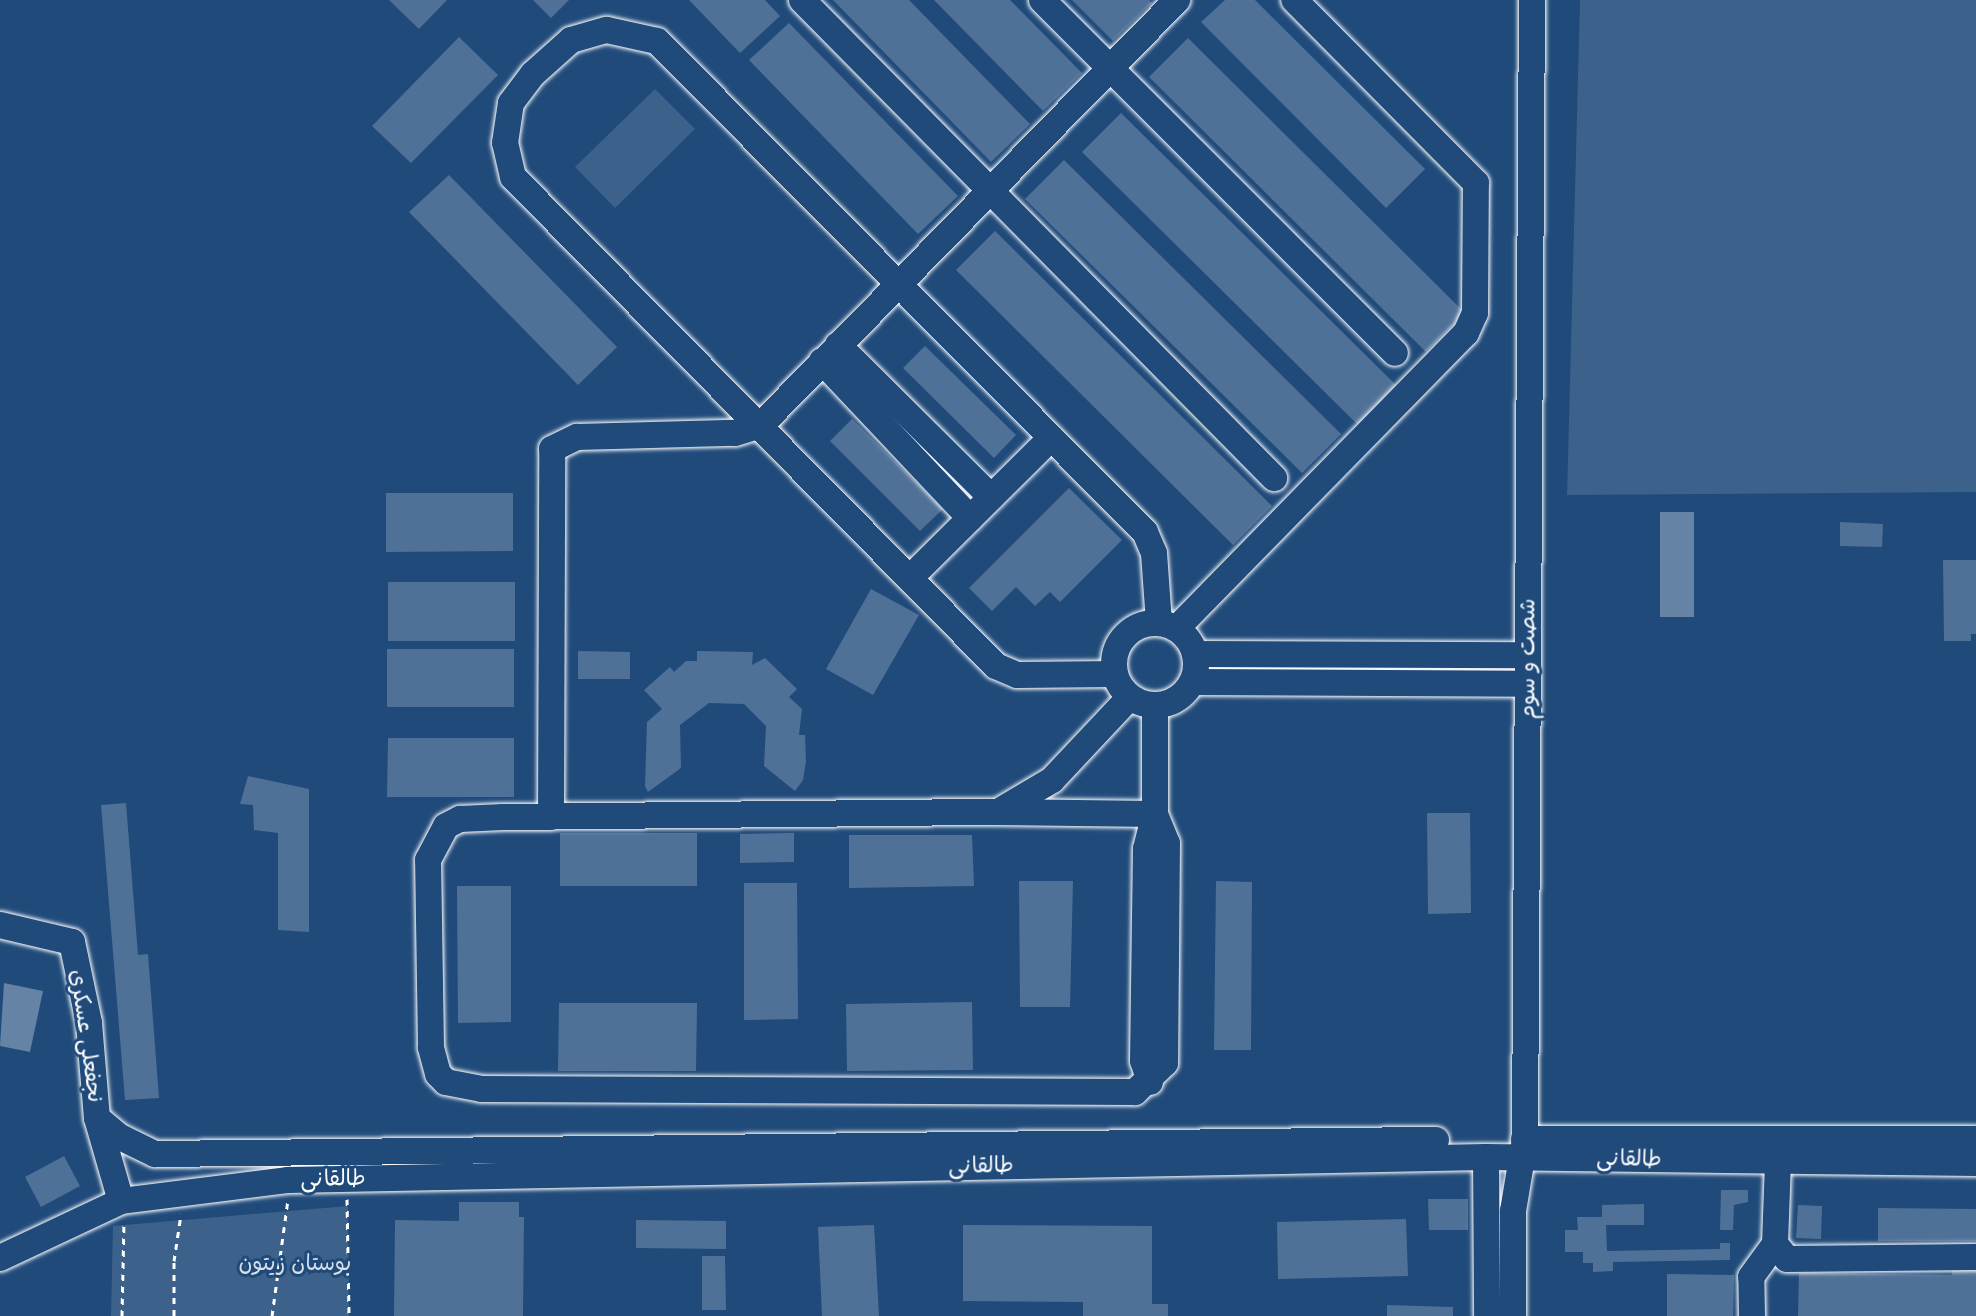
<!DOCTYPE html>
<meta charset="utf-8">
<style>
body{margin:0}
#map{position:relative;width:1976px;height:1316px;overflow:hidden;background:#1f4a7a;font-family:"Balsamiq Sans","Playpen Sans Arabic",sans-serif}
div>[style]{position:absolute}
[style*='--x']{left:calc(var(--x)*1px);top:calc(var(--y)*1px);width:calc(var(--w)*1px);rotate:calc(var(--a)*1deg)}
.green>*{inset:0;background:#3c618b}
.water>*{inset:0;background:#6583a4}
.building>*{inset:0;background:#507197}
.path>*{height:3px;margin-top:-1.5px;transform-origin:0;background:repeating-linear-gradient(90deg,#fff 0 6px,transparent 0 12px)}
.roads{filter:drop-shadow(0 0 2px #fff) drop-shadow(0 0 2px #fff)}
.minor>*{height:26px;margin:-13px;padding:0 13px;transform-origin:13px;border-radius:13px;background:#1f4a7a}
.minor>.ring{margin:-13px;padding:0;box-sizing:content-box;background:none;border:26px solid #1f4a7a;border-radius:50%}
span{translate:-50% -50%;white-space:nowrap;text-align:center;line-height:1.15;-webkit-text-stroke:6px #1f4a7a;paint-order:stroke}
.street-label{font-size:22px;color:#fff}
.park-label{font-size:22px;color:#d8dfe8}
</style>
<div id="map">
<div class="green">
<i style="clip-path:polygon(1580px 0,1976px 0,1976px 492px,1567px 495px)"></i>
<i style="clip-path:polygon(655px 89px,695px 129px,615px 208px,575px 167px)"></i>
<i style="clip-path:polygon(348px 1206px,349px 1316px,111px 1316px,113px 1226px)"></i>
</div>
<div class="water">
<i style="clip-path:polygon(1660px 512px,1694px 512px,1694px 617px,1660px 617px)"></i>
<i style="clip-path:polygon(4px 983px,43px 991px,30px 1052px,0 1046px)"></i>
</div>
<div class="building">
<i style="clip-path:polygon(389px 0,447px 0,419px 29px)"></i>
<i style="clip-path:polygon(533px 0,569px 0,551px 18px)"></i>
<i style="clip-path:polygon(689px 0,765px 0,780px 16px,740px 53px)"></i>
<i style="clip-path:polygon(833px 0,909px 0,1030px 124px,991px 162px)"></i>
<i style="clip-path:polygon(934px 0,1010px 0,1082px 73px,1043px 111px)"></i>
<i style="clip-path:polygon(1072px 0,1149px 0,1152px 3px,1113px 41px)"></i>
<i style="clip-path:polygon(1225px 0,1255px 0,1425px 169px,1386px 208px,1201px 22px)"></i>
<i style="clip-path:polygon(789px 23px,958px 196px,918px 234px,749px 60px)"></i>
<i style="clip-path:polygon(459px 37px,498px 75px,411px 163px,372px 126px)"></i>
<i style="clip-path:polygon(1188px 38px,1465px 313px,1426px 352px,1149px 77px)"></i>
<i style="clip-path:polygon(1121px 113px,1398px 387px,1359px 426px,1082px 152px)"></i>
<i style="clip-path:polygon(1064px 160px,1341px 434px,1302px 473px,1025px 199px)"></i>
<i style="clip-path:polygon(449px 175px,617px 347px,578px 385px,409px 212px)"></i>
<i style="clip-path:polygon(995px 231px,1272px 506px,1233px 545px,956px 270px)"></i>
<i style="clip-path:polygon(925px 346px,1016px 435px,994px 458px,903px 368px)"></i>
<i style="clip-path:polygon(852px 419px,943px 509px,920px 531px,830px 441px)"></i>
<i style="clip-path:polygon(1069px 488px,1122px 540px,1060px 602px,1050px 592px,1035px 606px,1016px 587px,992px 611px,969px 588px)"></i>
<i style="clip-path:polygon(386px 493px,513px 493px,513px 551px,386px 552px)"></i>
<i style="clip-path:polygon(1840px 522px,1883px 524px,1882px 547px,1840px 546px)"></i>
<i style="clip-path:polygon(1943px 560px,1976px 560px,1976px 634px,1971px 634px,1971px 641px,1944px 641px)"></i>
<i style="clip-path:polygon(388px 582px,515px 582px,515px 641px,388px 641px)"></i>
<i style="clip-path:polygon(871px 589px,919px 615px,873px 695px,826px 669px)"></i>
<i style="clip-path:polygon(387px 649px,514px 649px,514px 707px,387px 707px)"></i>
<i style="clip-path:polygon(578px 651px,630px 652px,630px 679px,578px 679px)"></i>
<i style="clip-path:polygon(697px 651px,753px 652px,752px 665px,765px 658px,797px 689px,789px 697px,802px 709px,799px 735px,805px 735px,806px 761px,803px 780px,795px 791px,764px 766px,766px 726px,744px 704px,709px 703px,680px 725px,681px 768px,648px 792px,645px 786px,647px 722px,662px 709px,644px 690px,670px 667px,674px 672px,686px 661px,697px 661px)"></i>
<i style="clip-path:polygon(388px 738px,514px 738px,514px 797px,387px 797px)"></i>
<i style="clip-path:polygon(248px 776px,309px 789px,309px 932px,278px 930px,278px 833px,254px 830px,253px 805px,240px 804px)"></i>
<i style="clip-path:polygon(126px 803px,138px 955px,148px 954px,159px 1098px,125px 1100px,101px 805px)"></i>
<i style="clip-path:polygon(1427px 813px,1470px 813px,1471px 913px,1428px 914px)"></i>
<i style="clip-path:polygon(560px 833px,697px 833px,697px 886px,560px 886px)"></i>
<i style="clip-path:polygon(794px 833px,794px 862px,740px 863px,740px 834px)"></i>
<i style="clip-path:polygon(849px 835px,972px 835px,974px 886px,849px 888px)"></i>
<i style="clip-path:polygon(1019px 881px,1073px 881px,1070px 1007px,1020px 1007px)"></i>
<i style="clip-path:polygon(1216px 881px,1252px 882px,1251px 1050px,1214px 1050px)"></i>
<i style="clip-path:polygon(744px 883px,797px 883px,798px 1019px,744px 1020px)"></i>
<i style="clip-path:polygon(457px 886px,511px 886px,511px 1022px,458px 1023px)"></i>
<i style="clip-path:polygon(972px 1002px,973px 1070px,847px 1071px,846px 1004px)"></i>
<i style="clip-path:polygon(559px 1003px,697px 1003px,696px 1071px,558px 1071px)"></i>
<i style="clip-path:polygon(64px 1156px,80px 1186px,41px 1207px,25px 1177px)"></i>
<i style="clip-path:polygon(1721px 1190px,1748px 1190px,1748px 1202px,1734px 1205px,1733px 1230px,1720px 1230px)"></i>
<i style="clip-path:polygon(1428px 1199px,1468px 1199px,1468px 1230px,1429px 1230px)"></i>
<i style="clip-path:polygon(459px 1202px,519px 1202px,519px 1217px,524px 1217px,523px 1316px,394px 1316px,395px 1220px,459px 1221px)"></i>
<i style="clip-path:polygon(1644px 1204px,1644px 1225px,1606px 1225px,1607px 1251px,1720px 1249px,1720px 1243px,1730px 1243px,1730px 1260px,1613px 1262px,1613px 1271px,1593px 1272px,1593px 1263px,1583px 1263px,1583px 1252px,1565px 1252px,1565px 1230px,1578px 1230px,1577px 1217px,1602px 1217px,1602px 1205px)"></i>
<i style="clip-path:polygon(1798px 1205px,1822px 1206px,1821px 1239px,1796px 1238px)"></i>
<i style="clip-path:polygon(1878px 1208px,1976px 1209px,1976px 1241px,1878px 1241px)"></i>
<i style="clip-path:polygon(1406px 1219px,1408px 1276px,1278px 1279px,1277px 1222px)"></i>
<i style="clip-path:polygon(636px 1220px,726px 1221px,726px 1249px,636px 1248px)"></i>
<i style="clip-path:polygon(874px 1225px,879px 1316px,822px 1316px,818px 1227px)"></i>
<i style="clip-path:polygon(963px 1225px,1152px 1226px,1152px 1304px,1168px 1304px,1168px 1316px,1083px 1316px,1083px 1302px,963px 1301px)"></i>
<i style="clip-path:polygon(702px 1256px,725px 1256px,726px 1310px,702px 1310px)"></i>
<i style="clip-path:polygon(1952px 1266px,1976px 1266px,1976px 1316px,1798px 1316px,1799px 1273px,1952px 1275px)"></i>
<i style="clip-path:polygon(1667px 1274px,1734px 1275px,1733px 1316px,1667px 1316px)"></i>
<i style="clip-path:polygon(1387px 1305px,1453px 1307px,1453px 1316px,1387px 1316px)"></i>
</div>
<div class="path">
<i style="--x:347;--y:1199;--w:117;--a:89"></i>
<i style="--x:122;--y:1316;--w:92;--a:-88.8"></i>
<i style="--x:174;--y:1316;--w:55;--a:-90"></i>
<i style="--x:174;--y:1261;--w:48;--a:-81.5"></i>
<i style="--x:272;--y:1316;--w:118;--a:-82.2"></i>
</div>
<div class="roads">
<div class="minor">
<i style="--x:802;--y:0;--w:672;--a:45.36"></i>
<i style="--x:1042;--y:0;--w:499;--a:45"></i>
<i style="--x:838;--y:345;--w:216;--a:44.8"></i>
<i style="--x:822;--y:361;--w:216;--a:46.7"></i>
<i style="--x:912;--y:576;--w:196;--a:-44.8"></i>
<i class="ring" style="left:1114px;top:623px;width:56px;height:56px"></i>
<i style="--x:1177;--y:628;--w:413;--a:-45.6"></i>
<i style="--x:1466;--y:333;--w:22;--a:-66"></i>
<i style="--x:1475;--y:313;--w:130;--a:-89.6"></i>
<i style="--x:1476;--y:183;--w:258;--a:-134.8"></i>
<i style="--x:1195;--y:654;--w:333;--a:0.2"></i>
<i style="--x:1115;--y:674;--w:98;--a:179.4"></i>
<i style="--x:1017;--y:675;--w:23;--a:-157"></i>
<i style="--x:996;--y:666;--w:687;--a:-134.65"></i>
<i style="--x:513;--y:177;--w:35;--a:-103"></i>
<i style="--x:505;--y:143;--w:40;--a:-81.5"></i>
<i style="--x:511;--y:103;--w:36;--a:-53"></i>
<i style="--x:533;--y:74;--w:51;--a:-41.8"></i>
<i style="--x:571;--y:40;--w:37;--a:-16"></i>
<i style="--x:607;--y:30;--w:51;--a:12.4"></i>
<i style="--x:657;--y:41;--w:692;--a:45.18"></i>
<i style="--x:1145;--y:532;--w:23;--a:67"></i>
<i style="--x:1154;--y:553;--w:70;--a:85.9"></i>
<i style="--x:1192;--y:682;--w:336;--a:0.3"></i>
<i style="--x:1003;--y:809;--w:57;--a:-30.6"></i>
<i style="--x:1052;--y:780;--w:114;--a:-46.8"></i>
<i style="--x:996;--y:812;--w:159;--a:0.7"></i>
<i style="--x:1155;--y:814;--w:31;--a:68"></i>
<i style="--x:1167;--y:843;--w:220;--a:90.5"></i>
<i style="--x:1165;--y:1063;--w:42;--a:136"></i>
<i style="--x:1135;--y:1092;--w:653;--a:-179.74"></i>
<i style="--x:482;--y:1089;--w:37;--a:-169"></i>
<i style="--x:446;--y:1082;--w:11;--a:-135"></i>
<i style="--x:438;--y:1074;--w:28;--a:-105"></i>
<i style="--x:431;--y:1047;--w:187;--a:-90.9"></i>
<i style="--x:428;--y:860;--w:38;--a:-62"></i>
<i style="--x:446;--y:826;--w:16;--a:-27"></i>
<i style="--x:460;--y:819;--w:43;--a:-2.7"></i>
<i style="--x:503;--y:817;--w:493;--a:-0.6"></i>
<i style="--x:551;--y:817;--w:368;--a:-89.8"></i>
<i style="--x:552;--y:449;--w:28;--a:-26"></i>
<i style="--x:577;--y:437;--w:158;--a:-1.5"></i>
<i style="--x:735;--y:433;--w:27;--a:-17"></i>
<i style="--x:761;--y:425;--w:595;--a:-45.61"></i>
<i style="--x:0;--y:925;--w:74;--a:13.3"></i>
<i style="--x:72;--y:942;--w:83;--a:78.1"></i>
<i style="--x:89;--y:1023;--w:95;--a:85.2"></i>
<i style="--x:97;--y:1118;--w:86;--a:73.9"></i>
<i style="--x:1150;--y:1082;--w:22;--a:-108"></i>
<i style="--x:1143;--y:1061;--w:212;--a:-89.2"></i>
<i style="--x:1146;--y:849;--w:36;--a:-76"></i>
<i style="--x:1155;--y:814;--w:109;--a:-90"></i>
<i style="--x:97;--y:1118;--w:30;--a:40"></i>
<i style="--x:120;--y:1137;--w:39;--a:26"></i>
<i style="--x:155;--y:1154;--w:1281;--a:-0.63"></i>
<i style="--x:1524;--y:1139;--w:452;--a:0"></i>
<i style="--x:1486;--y:1157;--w:159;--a:89.6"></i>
<i style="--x:1778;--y:1162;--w:82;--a:92.1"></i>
<i style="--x:1775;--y:1244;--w:19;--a:51"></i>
<i style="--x:1787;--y:1259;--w:189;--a:-0.6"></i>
<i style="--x:0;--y:1258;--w:134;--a:-25.2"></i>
<i style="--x:121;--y:1201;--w:168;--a:-7.2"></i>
<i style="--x:288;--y:1180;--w:1198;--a:-1.1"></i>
<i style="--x:1486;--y:1157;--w:490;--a:0.7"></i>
<i style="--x:1513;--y:1316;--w:105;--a:-90"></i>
<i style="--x:1513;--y:1211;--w:73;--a:-80.5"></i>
<i style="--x:1525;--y:1139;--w:1139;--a:-89.65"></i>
<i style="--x:1752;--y:1316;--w:39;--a:-91"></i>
<i style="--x:1751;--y:1277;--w:41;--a:-54"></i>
</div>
</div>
<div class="street-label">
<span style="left:1528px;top:659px;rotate:-90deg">شصت و سوم</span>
<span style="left:86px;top:1036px;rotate:82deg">نجفعلی عسکری</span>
<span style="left:1629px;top:1159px;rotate:1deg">طالقانی</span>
<span style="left:981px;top:1166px;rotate:-1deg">طالقانی</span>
<span style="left:333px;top:1179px;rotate:-1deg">طالقانی</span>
</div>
<div class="park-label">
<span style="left:295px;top:1264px">بوستان زیتون</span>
</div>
</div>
